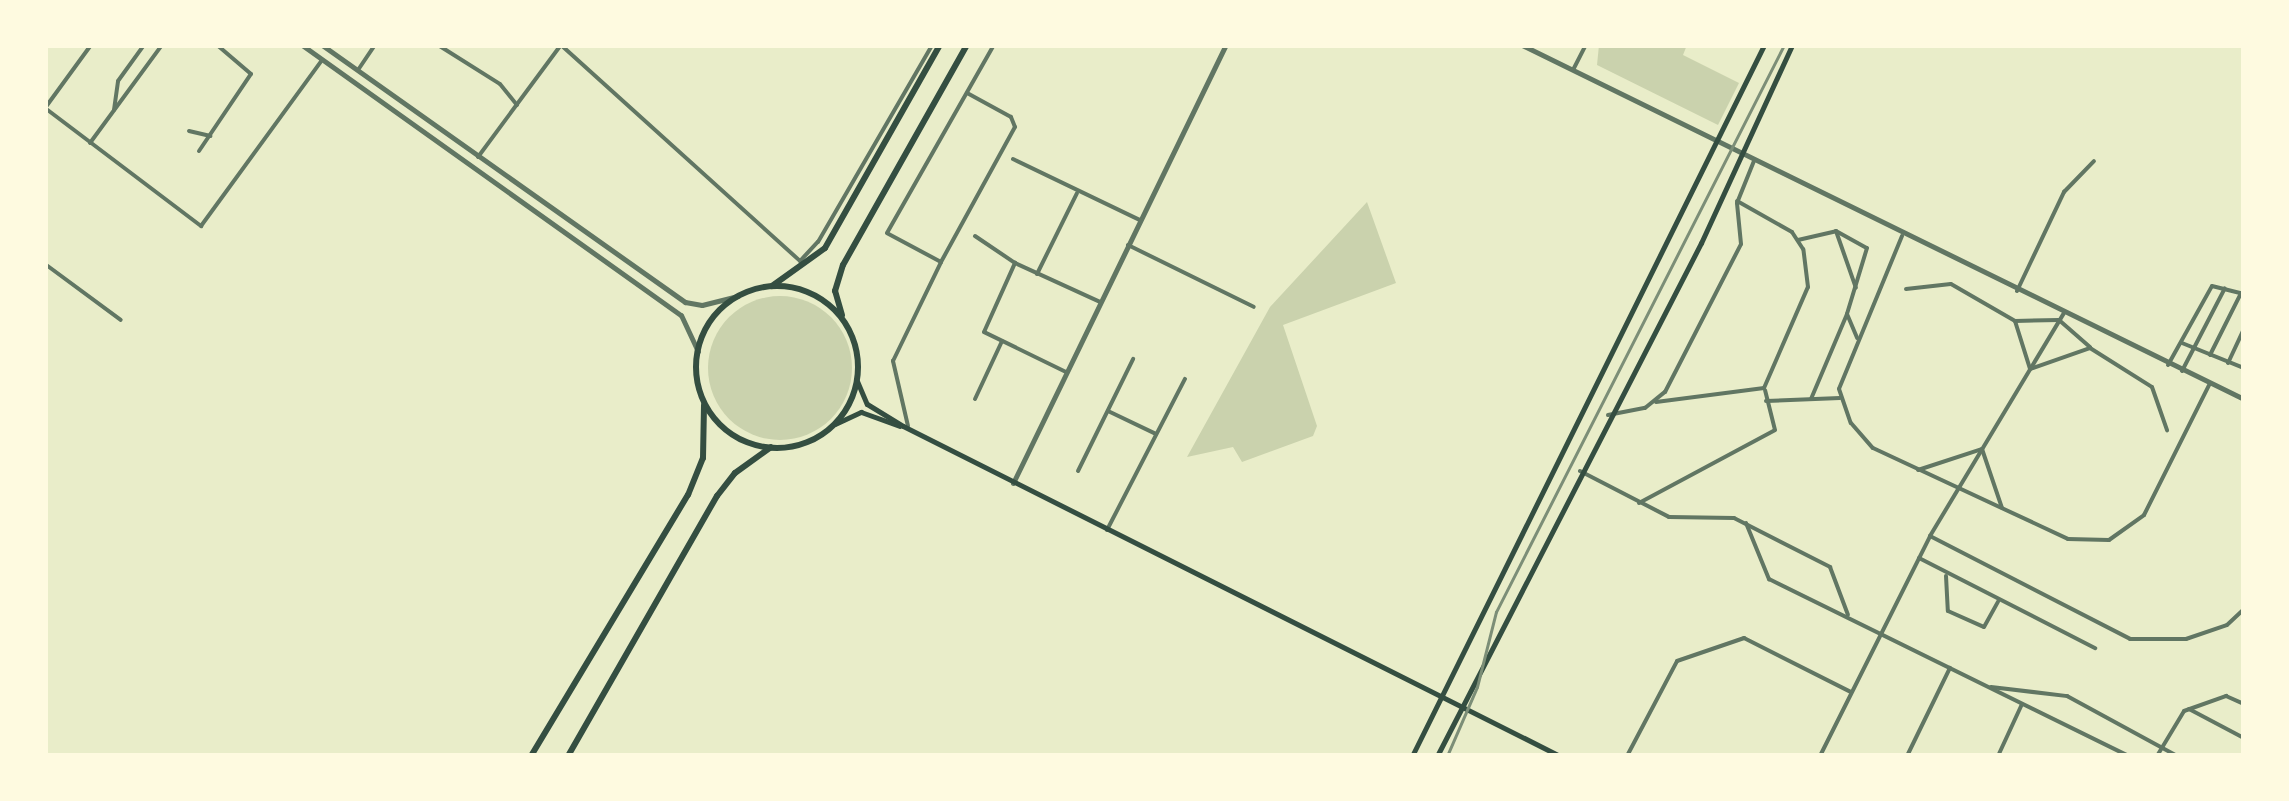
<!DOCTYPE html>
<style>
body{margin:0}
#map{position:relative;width:2289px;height:801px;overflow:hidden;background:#e9edc9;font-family:"Work Sans",sans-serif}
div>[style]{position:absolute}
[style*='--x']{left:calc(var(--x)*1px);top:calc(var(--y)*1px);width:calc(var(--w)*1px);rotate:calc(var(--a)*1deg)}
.green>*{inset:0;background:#cad2ad}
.round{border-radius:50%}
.minor>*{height:4px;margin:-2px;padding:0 2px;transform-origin:2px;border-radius:2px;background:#617663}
.tertiary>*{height:5px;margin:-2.5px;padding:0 2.5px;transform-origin:2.5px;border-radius:2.5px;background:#617663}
.secondary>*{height:5px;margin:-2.5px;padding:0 2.5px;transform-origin:2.5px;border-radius:2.5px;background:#344e41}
.primary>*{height:6px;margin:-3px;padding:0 3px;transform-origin:3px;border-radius:3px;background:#344e41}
.primary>.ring{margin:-3px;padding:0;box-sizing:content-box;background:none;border:6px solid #344e41;border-radius:50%}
.tram>*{height:2.5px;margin:-1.25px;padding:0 1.25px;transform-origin:1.25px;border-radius:1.25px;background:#7c8e77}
span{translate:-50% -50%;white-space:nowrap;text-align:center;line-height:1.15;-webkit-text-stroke:10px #fefae0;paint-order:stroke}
.frame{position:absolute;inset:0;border:48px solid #fefae0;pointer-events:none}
</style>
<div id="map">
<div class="green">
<i style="clip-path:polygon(1599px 45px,1687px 45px,1683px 55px,1739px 83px,1718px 125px,1597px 65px)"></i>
<i style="clip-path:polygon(1367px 202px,1396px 283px,1283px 325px,1317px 426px,1313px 436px,1242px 462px,1233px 447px,1187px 457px,1270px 307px)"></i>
<i class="round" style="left:708px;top:296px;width:144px;height:144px"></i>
</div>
<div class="minor">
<i style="--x:91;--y:45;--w:78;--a:126.1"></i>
<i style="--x:45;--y:108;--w:196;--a:37.1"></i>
<i style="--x:201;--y:226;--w:205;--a:-53.9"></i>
<i style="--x:438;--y:45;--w:73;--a:32.2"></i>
<i style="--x:500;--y:84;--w:27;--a:51"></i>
<i style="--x:561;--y:45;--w:322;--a:42.1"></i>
<i style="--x:800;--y:261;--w:26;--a:-47"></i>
<i style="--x:818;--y:242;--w:228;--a:-59.9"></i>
<i style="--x:358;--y:70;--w:30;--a:-56"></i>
<i style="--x:1573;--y:70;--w:28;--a:-63"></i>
<i style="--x:114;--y:110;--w:29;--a:-82"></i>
<i style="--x:118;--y:81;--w:44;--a:-54.2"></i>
<i style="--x:189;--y:131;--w:22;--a:13"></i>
<i style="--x:90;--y:143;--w:122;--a:-53.7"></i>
<i style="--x:199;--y:151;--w:93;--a:-56"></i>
<i style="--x:251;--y:74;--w:45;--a:-139.5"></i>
<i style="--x:478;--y:157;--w:139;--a:-53.5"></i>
<i style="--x:1013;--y:159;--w:141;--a:25.7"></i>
<i style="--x:1836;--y:231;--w:60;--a:70.7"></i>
<i style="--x:975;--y:236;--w:48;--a:34"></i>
<i style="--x:1902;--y:236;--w:165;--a:112.4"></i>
<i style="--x:1839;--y:389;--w:36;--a:71"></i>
<i style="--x:1851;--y:423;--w:33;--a:49"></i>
<i style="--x:1873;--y:448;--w:215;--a:25"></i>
<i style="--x:2068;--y:539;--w:41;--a:1.4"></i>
<i style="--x:2109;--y:540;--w:43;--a:-35.5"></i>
<i style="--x:2144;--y:515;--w:145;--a:-63.4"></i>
<i style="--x:1798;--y:240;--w:39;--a:-13"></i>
<i style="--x:1836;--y:231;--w:35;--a:29"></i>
<i style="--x:1867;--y:248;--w:69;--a:106.9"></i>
<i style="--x:1847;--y:314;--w:26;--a:67"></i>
<i style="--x:1128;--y:245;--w:140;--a:26.2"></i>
<i style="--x:941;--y:262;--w:154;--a:-61.3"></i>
<i style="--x:1015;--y:127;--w:11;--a:-112"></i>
<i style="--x:1011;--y:117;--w:50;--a:-151.4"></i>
<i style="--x:45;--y:264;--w:94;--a:36.4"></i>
<i style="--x:1037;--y:274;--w:90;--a:-63.7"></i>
<i style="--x:1906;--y:289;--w:45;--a:-6.3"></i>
<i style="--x:1951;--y:284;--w:74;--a:30"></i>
<i style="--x:2015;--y:321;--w:44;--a:-1.3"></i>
<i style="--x:2059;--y:320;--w:41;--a:41.1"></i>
<i style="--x:2017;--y:291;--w:110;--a:-64.6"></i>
<i style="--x:2064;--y:192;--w:43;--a:-45.9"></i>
<i style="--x:2015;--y:321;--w:50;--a:72.6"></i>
<i style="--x:2030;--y:369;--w:64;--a:-19.3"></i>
<i style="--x:2090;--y:348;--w:73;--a:32.2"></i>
<i style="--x:2152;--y:387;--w:46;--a:70.8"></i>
<i style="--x:2182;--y:343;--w:67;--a:22"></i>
<i style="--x:2210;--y:355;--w:69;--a:-63.4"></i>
<i style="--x:2228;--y:363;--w:38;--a:-65"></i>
<i style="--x:2168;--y:365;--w:90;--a:-60.9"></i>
<i style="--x:2212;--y:286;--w:33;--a:14"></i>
<i style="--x:2182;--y:371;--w:93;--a:-62.6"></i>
<i style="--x:1066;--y:372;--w:91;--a:-154"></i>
<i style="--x:984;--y:332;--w:76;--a:-65.8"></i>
<i style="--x:1015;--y:263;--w:94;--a:24.6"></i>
<i style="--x:975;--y:399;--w:64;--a:-65"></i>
<i style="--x:1811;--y:399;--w:92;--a:-67"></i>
<i style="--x:1766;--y:401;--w:74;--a:-2.3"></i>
<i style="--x:1656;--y:402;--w:109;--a:-7.4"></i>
<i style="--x:1764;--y:388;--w:110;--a:-66.5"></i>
<i style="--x:1808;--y:287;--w:38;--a:-97"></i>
<i style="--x:1803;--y:249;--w:20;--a:-123"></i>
<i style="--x:1792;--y:232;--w:63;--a:-150.6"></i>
<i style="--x:1108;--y:411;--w:53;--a:25.6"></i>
<i style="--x:1608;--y:415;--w:38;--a:-11"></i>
<i style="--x:1645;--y:408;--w:26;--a:-39"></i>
<i style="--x:1665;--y:392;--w:166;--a:-62.8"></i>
<i style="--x:1741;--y:244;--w:41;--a:-95.6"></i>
<i style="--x:1737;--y:203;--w:45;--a:-68"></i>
<i style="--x:908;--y:426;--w:67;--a:-103"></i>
<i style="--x:893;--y:361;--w:110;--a:-64.1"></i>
<i style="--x:941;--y:262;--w:61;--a:-151.8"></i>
<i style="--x:887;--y:233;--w:216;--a:-60.4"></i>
<i style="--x:1918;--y:470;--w:67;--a:-18.2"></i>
<i style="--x:1982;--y:449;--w:62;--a:71.3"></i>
<i style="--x:1078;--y:471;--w:125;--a:-63.8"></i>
<i style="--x:1580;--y:471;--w:100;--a:27.3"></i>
<i style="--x:1669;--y:517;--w:65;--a:0.9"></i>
<i style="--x:1734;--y:518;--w:108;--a:27"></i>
<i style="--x:1830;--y:567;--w:51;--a:69.4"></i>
<i style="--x:1639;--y:503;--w:154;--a:-28.2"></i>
<i style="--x:1775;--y:430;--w:41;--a:-104"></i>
<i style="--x:1746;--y:523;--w:61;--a:67.7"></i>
<i style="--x:1769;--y:579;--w:400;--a:26.2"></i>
<i style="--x:1107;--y:530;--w:170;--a:-62.7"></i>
<i style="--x:1930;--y:536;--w:225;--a:27.2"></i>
<i style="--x:2130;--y:639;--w:56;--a:0"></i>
<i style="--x:2186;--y:639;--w:43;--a:-18.9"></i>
<i style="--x:2227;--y:625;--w:23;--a:-43"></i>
<i style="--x:1919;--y:558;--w:198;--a:27.1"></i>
<i style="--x:1946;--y:576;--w:35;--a:87"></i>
<i style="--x:1948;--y:611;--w:39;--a:24"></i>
<i style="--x:1984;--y:627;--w:29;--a:-61"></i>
<i style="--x:1991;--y:687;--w:77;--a:6.8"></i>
<i style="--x:2067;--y:696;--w:125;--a:28.6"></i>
<i style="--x:2189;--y:709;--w:62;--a:27.8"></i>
<i style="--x:1627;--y:756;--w:107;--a:-62.2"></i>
<i style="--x:1677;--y:661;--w:71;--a:-18.9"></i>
<i style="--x:1744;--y:638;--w:120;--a:26.8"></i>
<i style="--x:1820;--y:756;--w:246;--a:-63.4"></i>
<i style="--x:1930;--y:536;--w:260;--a:-59"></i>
<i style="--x:1907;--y:756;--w:98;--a:-64"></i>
<i style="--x:1998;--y:756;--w:57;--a:-65.2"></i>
<i style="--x:2157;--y:756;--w:52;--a:-59"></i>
<i style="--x:2184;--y:711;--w:45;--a:-19.7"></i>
<i style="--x:2226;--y:696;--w:20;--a:24"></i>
</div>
<div class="tertiary">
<i style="--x:302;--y:45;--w:465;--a:35.5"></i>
<i style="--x:681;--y:315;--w:40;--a:65"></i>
<i style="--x:322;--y:45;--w:445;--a:35.3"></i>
<i style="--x:685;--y:302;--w:17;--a:10"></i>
<i style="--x:702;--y:305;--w:37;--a:-14"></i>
<i style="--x:1522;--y:45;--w:804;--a:26.12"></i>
<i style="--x:1013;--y:483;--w:487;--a:-64.1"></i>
</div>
<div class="secondary">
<i style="--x:857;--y:381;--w:25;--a:67"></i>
<i style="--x:867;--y:404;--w:42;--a:31.4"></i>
<i style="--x:903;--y:426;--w:735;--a:26.67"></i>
<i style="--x:835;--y:424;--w:29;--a:-25"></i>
<i style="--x:861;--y:412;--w:41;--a:19.7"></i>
<i style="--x:1412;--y:756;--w:793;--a:-63.66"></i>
<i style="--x:1437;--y:756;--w:577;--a:-62.77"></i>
<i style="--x:1701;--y:243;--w:218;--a:-65.3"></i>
</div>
<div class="primary">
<i style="--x:772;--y:286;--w:65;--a:-35.6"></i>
<i style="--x:825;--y:248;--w:233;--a:-60.5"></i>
<i class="ring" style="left:696px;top:286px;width:156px;height:156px"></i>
<i style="--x:842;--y:315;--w:25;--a:-106"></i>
<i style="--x:835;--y:291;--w:27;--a:-73"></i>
<i style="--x:843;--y:265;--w:253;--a:-60.6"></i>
<i style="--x:531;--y:756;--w:305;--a:-59"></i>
<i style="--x:688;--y:495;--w:40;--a:-68"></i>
<i style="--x:703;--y:458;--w:53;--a:-88.9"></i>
<i style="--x:568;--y:756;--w:300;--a:-60.2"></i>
<i style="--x:717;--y:496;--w:29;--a:-52"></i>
<i style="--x:735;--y:473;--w:44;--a:-35.8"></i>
</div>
<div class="tram">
<i style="--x:1447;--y:756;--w:75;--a:-66.5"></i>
<i style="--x:1477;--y:687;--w:77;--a:-75.8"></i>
<i style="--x:1496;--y:612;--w:636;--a:-63.07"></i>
</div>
<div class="frame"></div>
</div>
